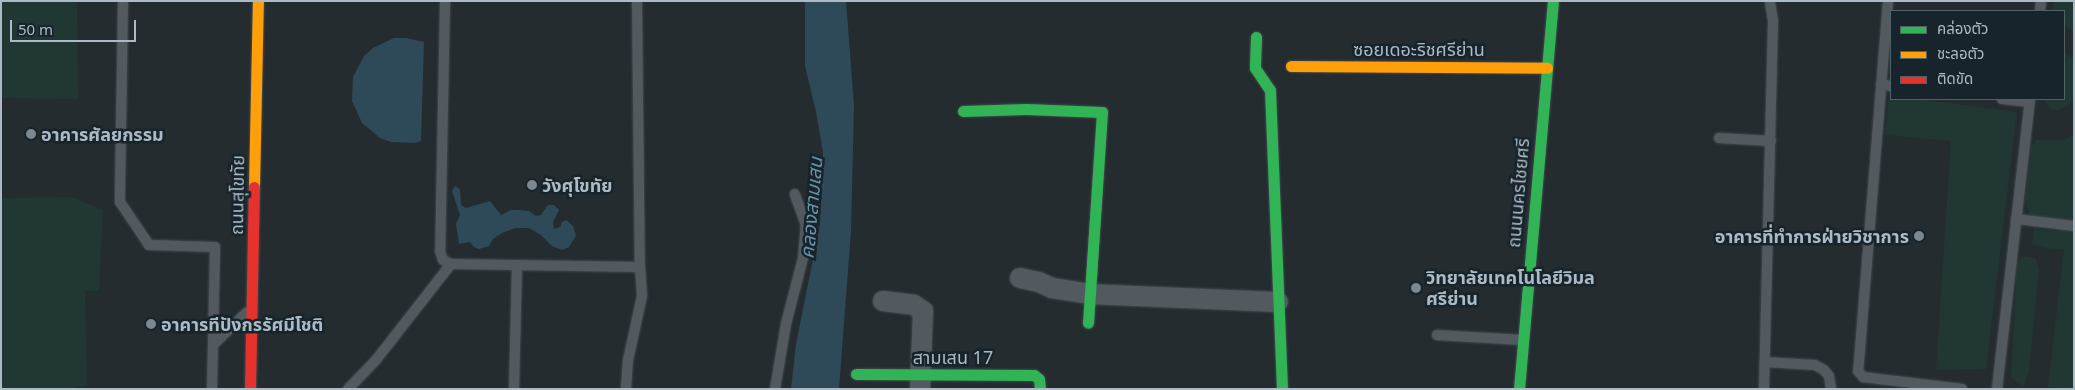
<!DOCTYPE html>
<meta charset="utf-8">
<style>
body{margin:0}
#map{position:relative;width:2075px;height:390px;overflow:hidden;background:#242c30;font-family:"Noto Sans","Noto Sans Thai",sans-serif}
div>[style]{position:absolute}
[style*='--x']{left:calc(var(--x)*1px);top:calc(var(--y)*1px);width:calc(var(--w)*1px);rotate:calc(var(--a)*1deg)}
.green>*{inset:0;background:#213734}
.water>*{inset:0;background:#2e4958}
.roads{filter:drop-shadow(0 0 1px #42484b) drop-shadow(0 0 1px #42484b)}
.lane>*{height:10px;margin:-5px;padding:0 5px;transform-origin:5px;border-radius:5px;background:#525a60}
.street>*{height:20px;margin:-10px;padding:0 10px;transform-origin:10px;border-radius:10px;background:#525a60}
.fast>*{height:11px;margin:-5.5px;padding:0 5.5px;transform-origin:5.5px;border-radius:5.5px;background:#30b455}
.slow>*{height:11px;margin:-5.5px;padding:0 5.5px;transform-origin:5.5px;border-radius:5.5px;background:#ff9f0a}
.jam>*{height:11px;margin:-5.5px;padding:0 5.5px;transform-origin:5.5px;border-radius:5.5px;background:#e5322d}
.dots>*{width:14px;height:14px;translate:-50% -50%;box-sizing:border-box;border:2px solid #17242b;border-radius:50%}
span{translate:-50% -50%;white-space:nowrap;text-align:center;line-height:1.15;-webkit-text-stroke:5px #17242b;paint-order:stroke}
.street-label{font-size:18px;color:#abbac4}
.poi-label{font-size:18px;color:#abbac4;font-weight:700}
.left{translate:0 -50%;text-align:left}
.right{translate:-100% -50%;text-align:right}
.water-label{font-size:19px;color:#6a94aa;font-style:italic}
.frame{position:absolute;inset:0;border:2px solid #abbac4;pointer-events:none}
.legend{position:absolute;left:1890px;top:10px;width:175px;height:90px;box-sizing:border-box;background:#17242b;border:1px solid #526068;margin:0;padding:6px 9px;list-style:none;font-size:15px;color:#abbac4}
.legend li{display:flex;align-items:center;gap:10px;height:25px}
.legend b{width:25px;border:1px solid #526068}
.scale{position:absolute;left:10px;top:20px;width:126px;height:22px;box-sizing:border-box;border:2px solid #abbac4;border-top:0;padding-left:6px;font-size:15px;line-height:18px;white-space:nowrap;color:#abbac4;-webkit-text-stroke:4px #17242b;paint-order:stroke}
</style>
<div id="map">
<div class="green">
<i style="clip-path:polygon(1px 1px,77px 1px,78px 99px,1px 98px)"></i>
<i style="clip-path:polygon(2054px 1px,2074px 1px,2074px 32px,2064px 25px,2064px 11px,2053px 11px)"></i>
<i style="clip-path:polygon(2064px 53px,2074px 59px,2074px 98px,2068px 105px,2058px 111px,2051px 109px,2043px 99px,2064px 99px)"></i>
<i style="clip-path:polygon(1889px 95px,1891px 99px,1916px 99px,2017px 112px,1986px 369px,1936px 370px,1951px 141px,1885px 135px)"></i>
<i style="clip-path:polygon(2074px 134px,2074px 223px,2042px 219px,2031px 215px,2025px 203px,2031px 147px,2036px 140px,2064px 140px)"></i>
<i style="clip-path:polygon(72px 197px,103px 210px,99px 291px,85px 291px,87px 386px,74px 387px,74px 389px,1px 389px,1px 198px)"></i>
<i style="clip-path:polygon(2034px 229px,2074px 232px,2074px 389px,2048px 387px,2064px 249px,2053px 249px,2032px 245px)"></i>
<i style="clip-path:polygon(2023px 256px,2035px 258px,2039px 269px,2029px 371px,2024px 386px,2011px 378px,2017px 263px)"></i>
</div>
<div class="water">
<i style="clip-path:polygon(805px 1px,846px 1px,854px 105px,851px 231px,839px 389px,791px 389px,796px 344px,820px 224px,823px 152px,816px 112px,805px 66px)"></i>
<i style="clip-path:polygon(394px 38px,406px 38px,424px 42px,421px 141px,415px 143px,391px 142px,380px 138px,362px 123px,352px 101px,353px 77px,364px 56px,373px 48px)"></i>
<i style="clip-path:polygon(455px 186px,460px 189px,461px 205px,466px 208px,490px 201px,501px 215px,511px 210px,518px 210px,529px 211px,536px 216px,541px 215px,548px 205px,554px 205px,559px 210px,553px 222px,554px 229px,560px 227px,562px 222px,566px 220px,573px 226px,576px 236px,569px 247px,562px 250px,552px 246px,541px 235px,529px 228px,515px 228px,502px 233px,493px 239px,489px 246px,479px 249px,474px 247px,470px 242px,459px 244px,456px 224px,460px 215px,452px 191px)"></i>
</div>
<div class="roads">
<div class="lane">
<i style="--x:123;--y:1;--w:201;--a:90.9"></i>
<i style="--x:120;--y:202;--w:52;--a:56"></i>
<i style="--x:149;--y:245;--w:66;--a:1.7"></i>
<i style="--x:215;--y:247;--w:142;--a:91.2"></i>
<i style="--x:445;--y:1;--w:250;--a:91.1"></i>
<i style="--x:440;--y:251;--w:9;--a:72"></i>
<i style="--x:443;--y:260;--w:9;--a:27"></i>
<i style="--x:451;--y:264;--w:189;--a:0.9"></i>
<i style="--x:640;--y:267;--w:29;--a:86"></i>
<i style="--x:642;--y:296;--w:66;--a:102.3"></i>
<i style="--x:628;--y:360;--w:29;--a:94"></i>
<i style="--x:637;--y:1;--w:266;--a:89.4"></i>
<i style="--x:1888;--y:1;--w:371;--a:94.6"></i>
<i style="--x:1858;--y:371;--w:8;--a:50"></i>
<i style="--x:1863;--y:377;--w:100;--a:6.9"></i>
<i style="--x:2040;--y:11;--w:10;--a:-84"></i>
<i style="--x:1881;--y:84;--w:10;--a:11"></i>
<i style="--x:2002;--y:99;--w:27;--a:6"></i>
<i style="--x:1719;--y:138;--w:52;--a:3.3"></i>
<i style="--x:2016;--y:219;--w:58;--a:6.9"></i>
<i style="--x:1437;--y:335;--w:85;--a:3.4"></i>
<i style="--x:213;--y:345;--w:47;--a:-44.1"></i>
<i style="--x:1765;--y:362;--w:50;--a:3.4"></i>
<i style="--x:1815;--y:365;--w:10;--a:29"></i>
<i style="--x:1824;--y:370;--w:8;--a:50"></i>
<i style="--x:1829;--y:376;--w:13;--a:81"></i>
<i style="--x:348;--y:389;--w:40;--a:-46"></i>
<i style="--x:376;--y:360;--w:122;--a:-52"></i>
<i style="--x:514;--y:389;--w:124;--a:-88.6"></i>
<i style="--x:775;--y:389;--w:66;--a:-80.4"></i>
<i style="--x:786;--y:324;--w:68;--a:-75.6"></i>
<i style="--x:803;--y:258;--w:33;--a:-85"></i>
<i style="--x:806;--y:225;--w:33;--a:-110"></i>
<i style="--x:1764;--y:389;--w:368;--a:-88.6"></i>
<i style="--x:1773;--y:21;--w:20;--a:-99"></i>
<i style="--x:1997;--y:389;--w:292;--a:-83.5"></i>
</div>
<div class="street">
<i style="--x:1020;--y:278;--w:19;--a:12"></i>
<i style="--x:1039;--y:282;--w:14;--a:25"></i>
<i style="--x:1052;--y:288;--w:36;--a:9"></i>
<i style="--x:1088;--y:294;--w:190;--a:2.4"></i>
<i style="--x:883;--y:301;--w:31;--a:7"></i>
<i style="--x:914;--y:305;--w:11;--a:34"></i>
<i style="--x:923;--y:311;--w:78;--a:92.2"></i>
</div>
<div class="fast">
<i style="--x:1256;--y:37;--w:31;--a:92"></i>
<i style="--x:1255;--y:68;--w:27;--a:56"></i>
<i style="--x:1270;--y:90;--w:299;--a:87.7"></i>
<i style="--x:963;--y:111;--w:63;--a:-1.8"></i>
<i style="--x:1026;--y:109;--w:76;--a:2.3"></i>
<i style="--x:1102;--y:112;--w:211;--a:93.8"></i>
<i style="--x:856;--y:374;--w:178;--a:0.3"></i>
<i style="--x:1034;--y:375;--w:6;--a:39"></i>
<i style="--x:1039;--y:379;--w:10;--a:84"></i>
<i style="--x:1519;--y:389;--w:389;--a:-85"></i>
</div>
<div class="slow">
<i style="--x:1291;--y:66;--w:256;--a:0.4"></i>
<i style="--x:254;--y:187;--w:186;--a:-88.8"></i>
</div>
<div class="jam">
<i style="--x:250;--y:389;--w:202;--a:-88.9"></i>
</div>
</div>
<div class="dots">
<i style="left:31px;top:134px;background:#7c8890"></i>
<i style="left:532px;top:185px;background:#7c8890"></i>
<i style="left:1919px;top:236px;background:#7c8890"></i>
<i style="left:1416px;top:288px;background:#7c8890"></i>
<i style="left:151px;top:324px;background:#7c8890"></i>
</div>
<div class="street-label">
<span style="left:1419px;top:49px">ซอยเดอะริชศรีย่าน</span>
<span style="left:1518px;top:193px;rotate:-85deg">ถนนนครไชยศรี</span>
<span style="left:237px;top:195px;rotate:-89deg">ถนนสุโขทัย</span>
<span style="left:953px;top:357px">สามเสน 17</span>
</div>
<div class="poi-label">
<span class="left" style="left:41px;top:134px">อาคารศัลยกรรม</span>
<span class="left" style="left:542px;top:185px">วังศุโขทัย</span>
<span class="right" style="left:1909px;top:236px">อาคารที่ทำการฝ่ายวิชาการ</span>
<span class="left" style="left:1426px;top:288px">วิทยาลัยเทคโนโลยีวิมล<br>ศรีย่าน</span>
<span class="left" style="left:161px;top:324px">อาคารทีปังกรรัศมีโชติ</span>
</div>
<div class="water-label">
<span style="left:812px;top:208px;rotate:-85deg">คลองสามเสน</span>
</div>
<div class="frame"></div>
<ul class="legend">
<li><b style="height:6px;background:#30b455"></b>คล่องตัว</li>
<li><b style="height:6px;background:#ff9f0a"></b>ชะลอตัว</li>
<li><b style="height:6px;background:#e5322d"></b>ติดขัด</li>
</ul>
<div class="scale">50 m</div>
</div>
